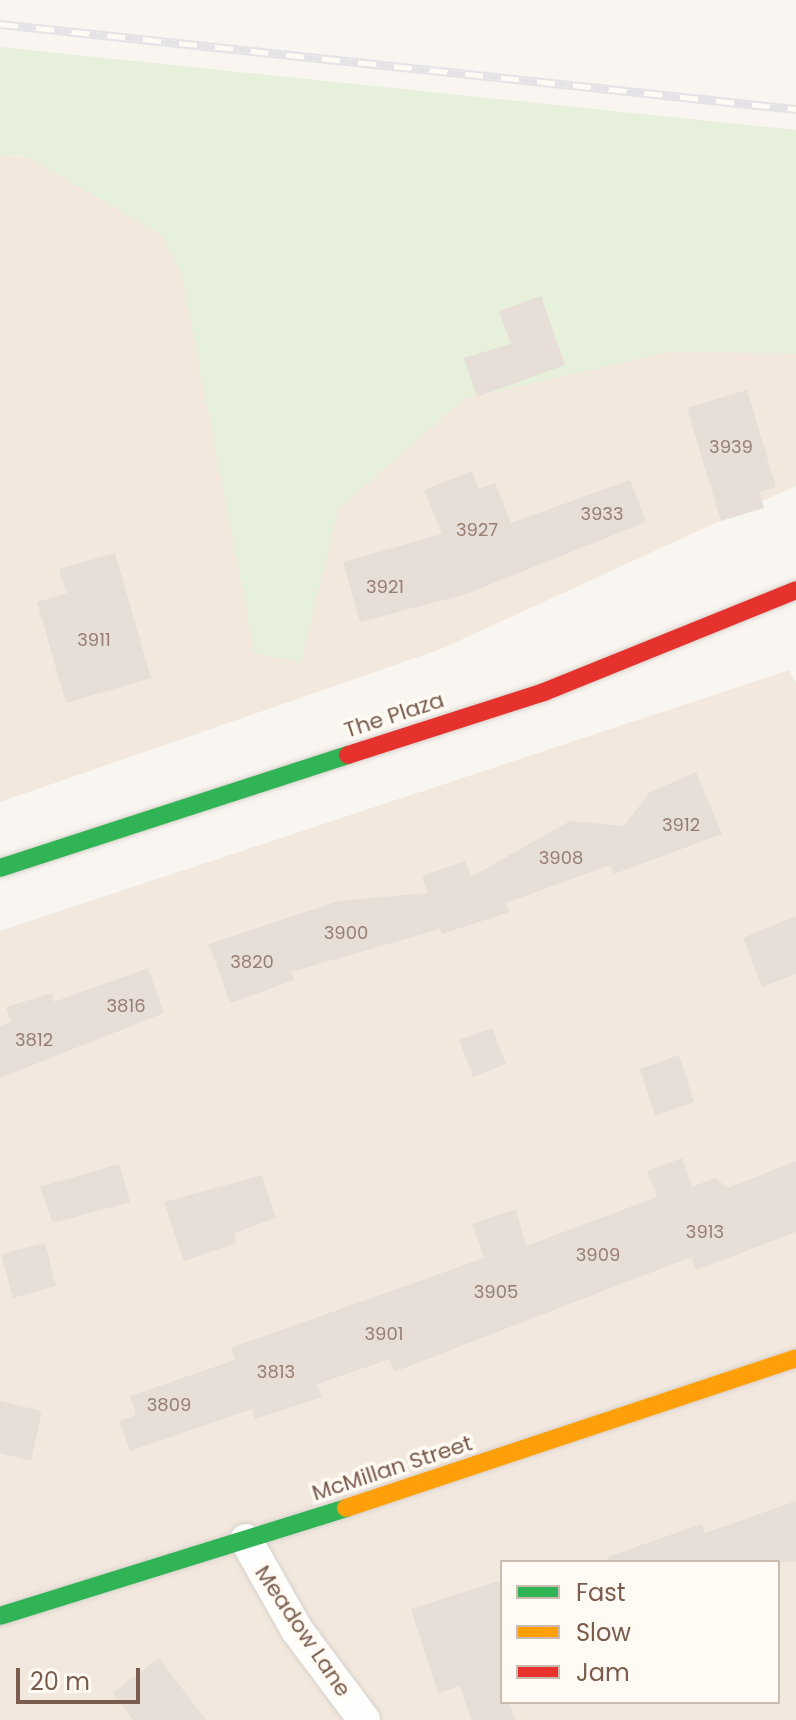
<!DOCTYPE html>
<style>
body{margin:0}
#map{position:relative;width:796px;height:1720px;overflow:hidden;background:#f9f5f0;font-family:Poppins,sans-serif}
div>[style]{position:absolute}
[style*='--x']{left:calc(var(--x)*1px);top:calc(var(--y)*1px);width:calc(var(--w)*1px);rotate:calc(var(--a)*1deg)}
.residential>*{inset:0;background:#f2e8de}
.green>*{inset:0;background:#e7f0db}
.building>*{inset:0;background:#e6ded7}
.roads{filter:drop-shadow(0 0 2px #d7d1cb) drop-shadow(0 0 2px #d7d1cb)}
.street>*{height:32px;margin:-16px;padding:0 16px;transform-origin:16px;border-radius:16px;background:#fefefd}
.fast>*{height:18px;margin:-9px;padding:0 9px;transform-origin:9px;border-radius:9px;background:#30b455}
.slow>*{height:18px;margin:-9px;padding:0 9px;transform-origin:9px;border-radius:9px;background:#ff9f0a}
.jam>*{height:18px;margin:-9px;padding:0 9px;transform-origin:9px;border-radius:9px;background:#e5322d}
.rail>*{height:9px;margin-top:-4.5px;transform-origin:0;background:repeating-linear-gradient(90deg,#fffaf3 0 18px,#e6e3e7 0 36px);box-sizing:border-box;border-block:2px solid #e6e3e7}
span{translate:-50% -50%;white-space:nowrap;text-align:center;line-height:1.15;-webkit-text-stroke:7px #fffaf3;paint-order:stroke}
.number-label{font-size:18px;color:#977e72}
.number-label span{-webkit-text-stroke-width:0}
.street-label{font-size:22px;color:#7a5c4d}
.legend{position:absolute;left:500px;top:1560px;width:280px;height:144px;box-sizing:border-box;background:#fffaf3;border:2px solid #cabbb1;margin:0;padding:10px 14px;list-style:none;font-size:24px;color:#7a5c4d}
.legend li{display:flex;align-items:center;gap:16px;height:40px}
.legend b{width:40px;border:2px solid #cabbb1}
.scale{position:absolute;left:16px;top:1668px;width:124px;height:36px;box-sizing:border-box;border:4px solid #7a5c4d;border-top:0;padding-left:10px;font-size:24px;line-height:28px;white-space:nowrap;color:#7a5c4d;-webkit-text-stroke:6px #fffaf3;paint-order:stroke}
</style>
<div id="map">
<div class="residential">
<i style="clip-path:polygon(0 155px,796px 212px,796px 486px,441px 649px,0 802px)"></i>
<i style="clip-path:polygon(evenodd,789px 670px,796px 683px,796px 1720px,0 1720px,0 931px,789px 670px,502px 1562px,778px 1562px,778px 1702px,502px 1702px,502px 1562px)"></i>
</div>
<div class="green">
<i style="clip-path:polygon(0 47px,796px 130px,796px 353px,668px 352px,464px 399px,338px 509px,301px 662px,255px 653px,182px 276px,162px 235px,26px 156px,0 155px)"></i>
</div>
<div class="building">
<i style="clip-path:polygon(541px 296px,565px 365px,477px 397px,464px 358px,511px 344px,499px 311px)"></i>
<i style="clip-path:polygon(747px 390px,776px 487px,760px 492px,764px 508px,721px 521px,687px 408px)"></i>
<i style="clip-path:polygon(472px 471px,479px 489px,495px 483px,511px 523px,630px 480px,646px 522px,466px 594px,360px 622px,343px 562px,442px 534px,424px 490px)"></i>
<i style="clip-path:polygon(115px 553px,151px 678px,66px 703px,37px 602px,67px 593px,59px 569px)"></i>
<i style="clip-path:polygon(696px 772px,722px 834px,614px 874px,610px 865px,506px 903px,509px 912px,442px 934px,440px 929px,291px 972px,294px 980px,230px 1003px,209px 944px,339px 901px,428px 893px,422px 876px,465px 861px,471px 877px,570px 821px,624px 826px,650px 792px)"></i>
<i style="clip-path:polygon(796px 916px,796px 974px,762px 987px,743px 938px)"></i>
<i style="clip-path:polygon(148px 968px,164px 1013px,0 1078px,0 1026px,11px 1022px,6px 1007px,52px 993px,54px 1002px)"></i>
<i style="clip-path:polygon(492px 1028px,506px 1064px,473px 1077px,459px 1040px)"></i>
<i style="clip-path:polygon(679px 1055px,694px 1102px,655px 1116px,640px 1069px)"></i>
<i style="clip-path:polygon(682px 1158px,692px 1187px,715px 1178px,728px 1188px,796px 1161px,796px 1232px,696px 1270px,691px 1257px,394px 1372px,390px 1359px,317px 1384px,322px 1397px,255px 1419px,252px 1409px,130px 1451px,119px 1421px,136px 1415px,130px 1396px,235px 1360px,231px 1348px,484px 1258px,472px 1224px,516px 1209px,526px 1246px,657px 1197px,647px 1171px)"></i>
<i style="clip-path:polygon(119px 1164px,130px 1202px,53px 1223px,40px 1187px)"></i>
<i style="clip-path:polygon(262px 1175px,276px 1218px,234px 1233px,236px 1243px,184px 1261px,164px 1202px)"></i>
<i style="clip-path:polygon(45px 1243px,56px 1286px,13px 1298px,1px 1254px)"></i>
<i style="clip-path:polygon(0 1401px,42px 1411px,31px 1461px,0 1453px)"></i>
<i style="clip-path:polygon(796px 1501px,796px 1562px,608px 1562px,607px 1557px,702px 1524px,705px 1533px)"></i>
<i style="clip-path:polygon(502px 1580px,502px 1702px,509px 1702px,515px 1720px,471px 1720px,460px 1686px,438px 1693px,411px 1609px)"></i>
<i style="clip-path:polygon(159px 1658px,206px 1720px,133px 1720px,113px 1693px)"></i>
</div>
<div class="roads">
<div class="street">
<i style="--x:246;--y:1540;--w:103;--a:60.5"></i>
<i style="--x:297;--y:1630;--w:112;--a:53.3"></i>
</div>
<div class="fast">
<i style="--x:0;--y:868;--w:366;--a:-18"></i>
<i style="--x:0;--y:1616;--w:362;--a:-17.3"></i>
</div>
<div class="slow">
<i style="--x:346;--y:1508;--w:474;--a:-18.4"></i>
</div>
<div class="jam">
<i style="--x:348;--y:755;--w:206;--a:-17.8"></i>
<i style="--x:544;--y:692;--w:272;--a:-22"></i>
</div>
</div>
<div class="rail">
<i style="--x:0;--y:24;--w:801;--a:6.1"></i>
</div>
<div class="number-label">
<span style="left:731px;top:447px">3939</span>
<span style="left:602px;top:514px">3933</span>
<span style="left:477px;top:530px">3927</span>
<span style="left:385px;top:587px">3921</span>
<span style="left:94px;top:640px">3911</span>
<span style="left:681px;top:825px">3912</span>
<span style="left:561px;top:858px">3908</span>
<span style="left:346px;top:933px">3900</span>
<span style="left:252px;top:962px">3820</span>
<span style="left:126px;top:1006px">3816</span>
<span style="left:34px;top:1040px">3812</span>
<span style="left:705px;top:1232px">3913</span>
<span style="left:598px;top:1255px">3909</span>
<span style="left:496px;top:1292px">3905</span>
<span style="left:384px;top:1334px">3901</span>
<span style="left:276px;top:1372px">3813</span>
<span style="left:169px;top:1405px">3809</span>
</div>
<div class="street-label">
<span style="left:394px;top:715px;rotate:-18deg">The Plaza</span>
<span style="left:392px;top:1468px;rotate:-18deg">McMillan Street</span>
<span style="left:303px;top:1631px;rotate:56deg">Meadow Lane</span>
</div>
<ul class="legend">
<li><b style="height:10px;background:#30b455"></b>Fast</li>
<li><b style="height:10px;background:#ff9f0a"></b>Slow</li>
<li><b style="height:10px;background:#e5322d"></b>Jam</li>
</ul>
<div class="scale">20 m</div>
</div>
